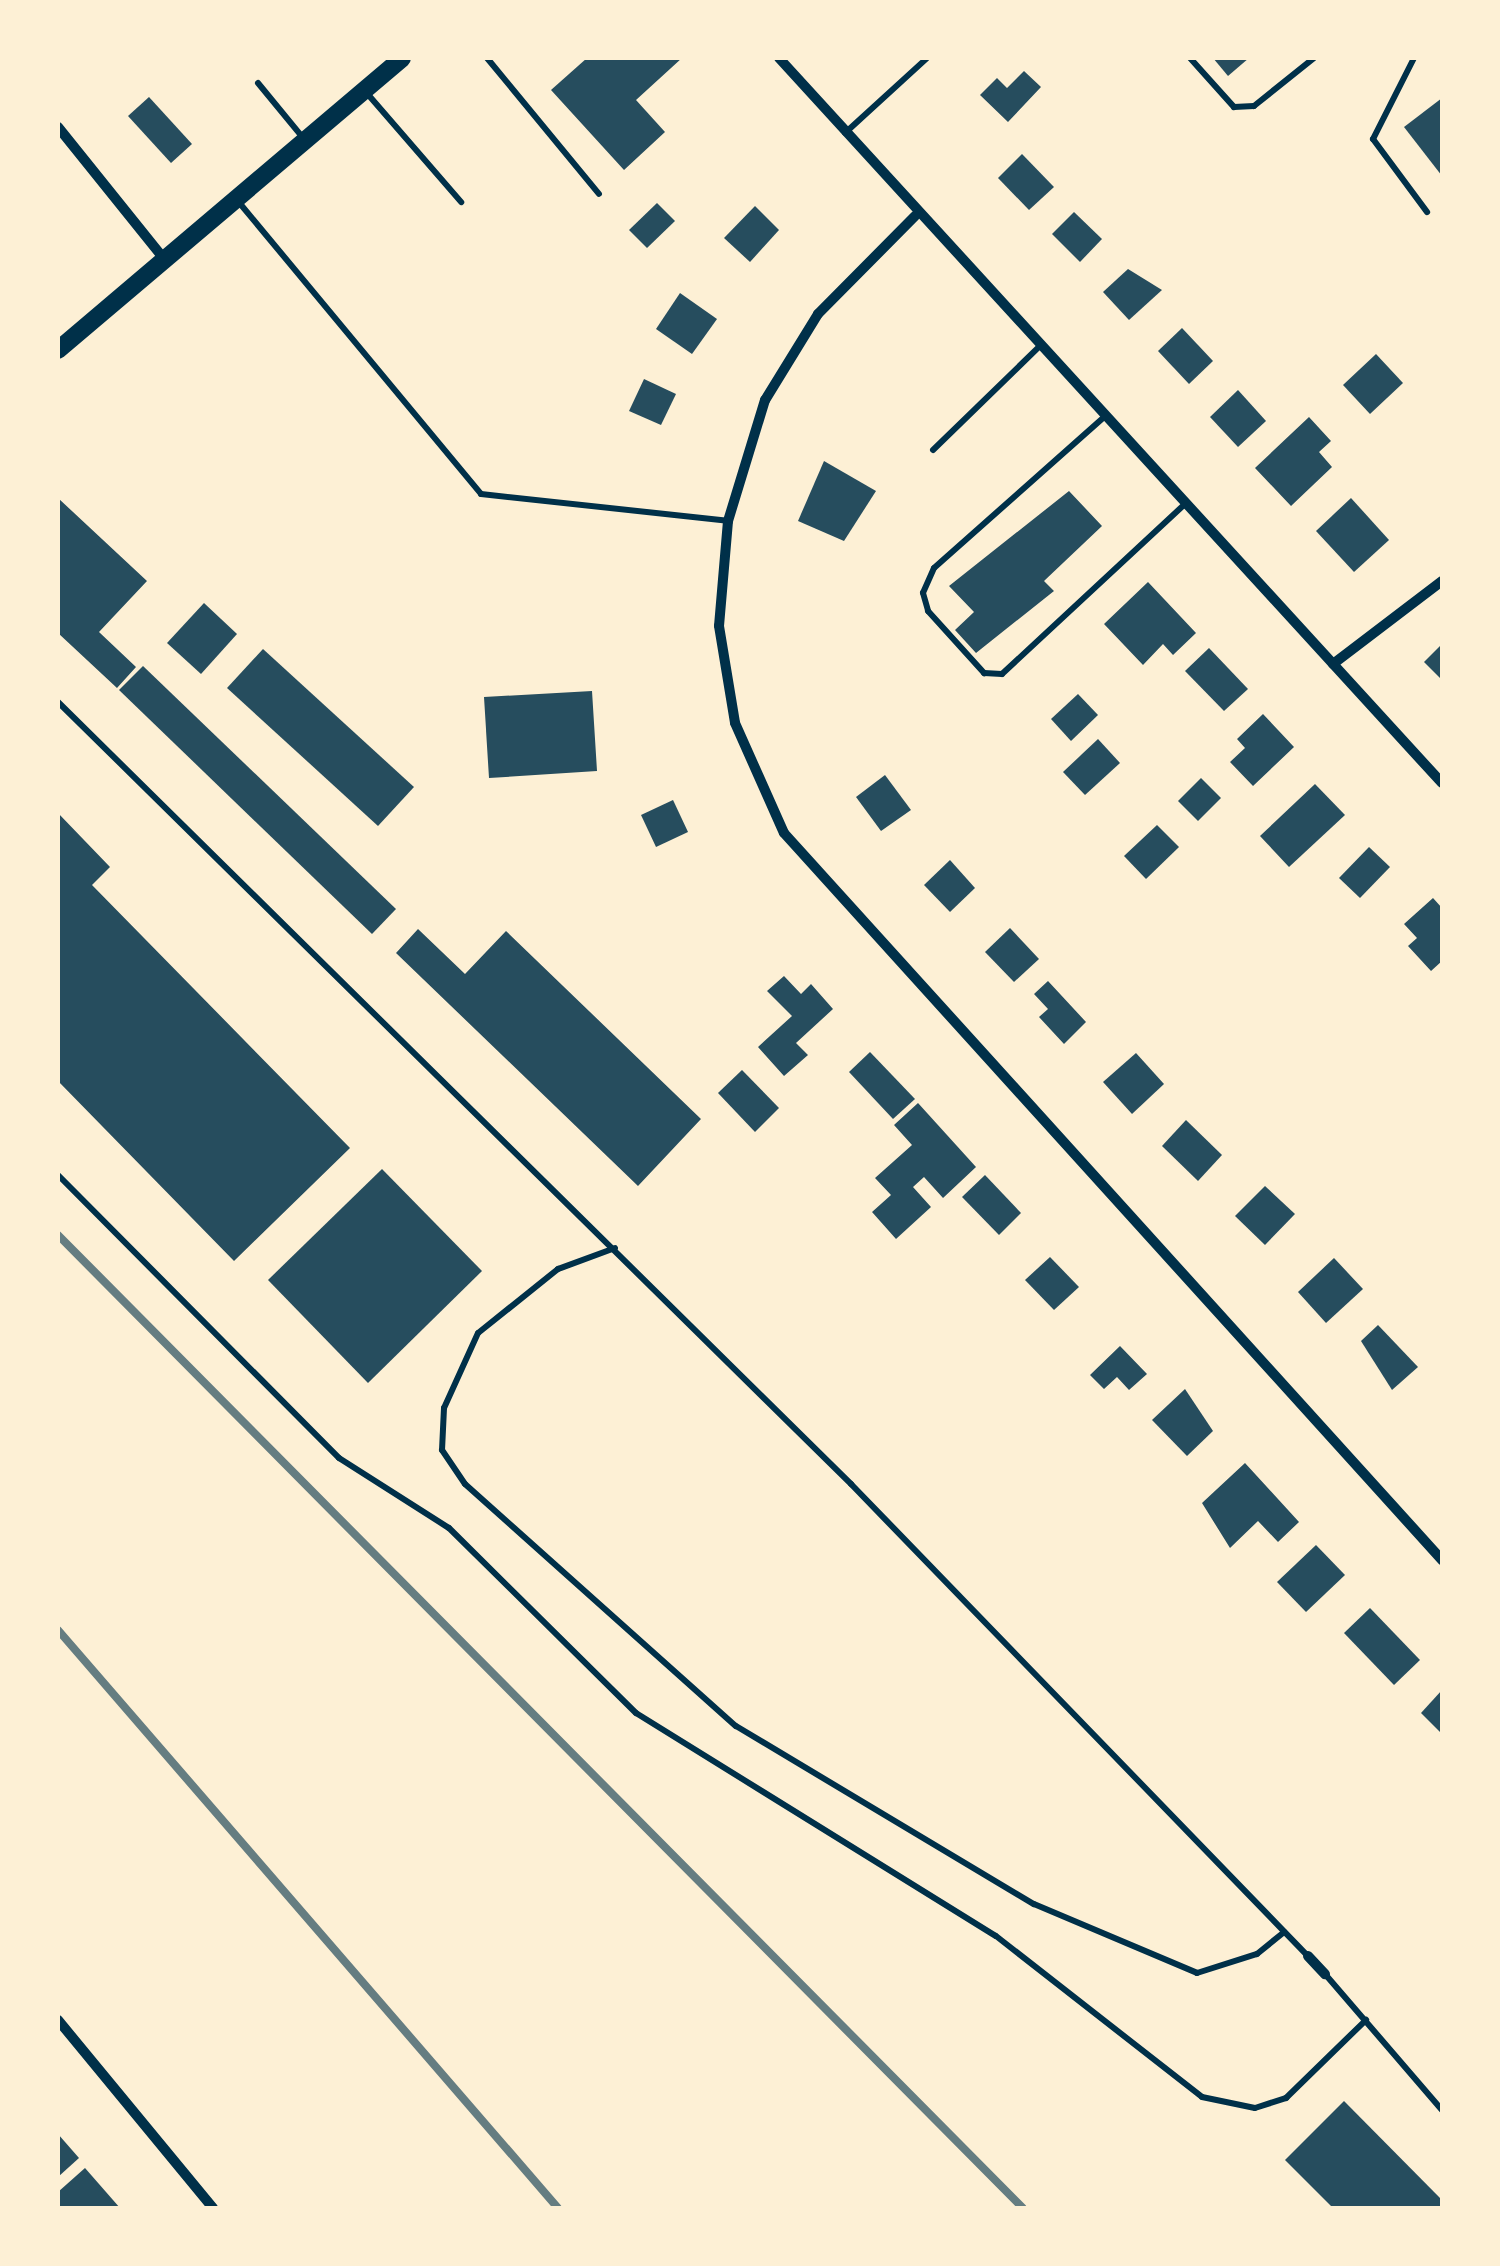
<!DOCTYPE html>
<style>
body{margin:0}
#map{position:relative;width:1500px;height:2266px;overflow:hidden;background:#fdf0d5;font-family:Inter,sans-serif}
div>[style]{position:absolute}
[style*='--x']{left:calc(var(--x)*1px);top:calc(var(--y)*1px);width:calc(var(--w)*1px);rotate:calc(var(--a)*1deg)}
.building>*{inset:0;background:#264d5e}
.service>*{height:6px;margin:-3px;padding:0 3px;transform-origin:3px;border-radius:3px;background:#003049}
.minor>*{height:10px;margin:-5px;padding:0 5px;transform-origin:5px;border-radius:5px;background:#003049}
.primary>*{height:18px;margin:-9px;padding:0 9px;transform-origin:9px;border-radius:9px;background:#003049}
.rail>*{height:8px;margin:-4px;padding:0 4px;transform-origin:4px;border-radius:4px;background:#657d81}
span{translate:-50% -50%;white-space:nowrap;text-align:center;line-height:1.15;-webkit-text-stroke:8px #fdf0d5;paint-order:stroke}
.frame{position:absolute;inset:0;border:60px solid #fdf0d5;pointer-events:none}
</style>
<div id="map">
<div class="building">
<i style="clip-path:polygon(587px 58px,682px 58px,636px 100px,665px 132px,624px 170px,551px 90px)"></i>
<i style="clip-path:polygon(1213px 58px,1249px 58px,1228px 76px)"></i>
<i style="clip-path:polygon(1024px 71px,1041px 87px,1008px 122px,980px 95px,997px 78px,1007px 88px)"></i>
<i style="clip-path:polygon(149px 97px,192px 144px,171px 163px,128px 116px)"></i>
<i style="clip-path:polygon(1442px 98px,1442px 176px,1404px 127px)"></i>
<i style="clip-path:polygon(1022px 154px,1054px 187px,1029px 210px,998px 178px)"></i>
<i style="clip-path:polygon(657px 203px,675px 221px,647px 248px,629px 230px)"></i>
<i style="clip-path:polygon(755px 206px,779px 230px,750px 262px,724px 238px)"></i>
<i style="clip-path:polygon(1074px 212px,1102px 239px,1080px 262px,1052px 234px)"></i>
<i style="clip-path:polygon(1128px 269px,1162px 290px,1129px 320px,1103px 292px)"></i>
<i style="clip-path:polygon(680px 293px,717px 319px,692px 354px,656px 329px)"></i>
<i style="clip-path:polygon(1182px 328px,1213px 361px,1189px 384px,1158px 351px)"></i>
<i style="clip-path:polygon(1376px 354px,1403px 383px,1370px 414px,1343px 385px)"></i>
<i style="clip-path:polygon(644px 379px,676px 394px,661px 425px,629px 411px)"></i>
<i style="clip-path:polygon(1238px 390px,1266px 421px,1238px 447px,1210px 417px)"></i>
<i style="clip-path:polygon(1309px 417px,1331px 441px,1319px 452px,1332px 467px,1291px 506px,1255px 468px)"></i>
<i style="clip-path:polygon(824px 461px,876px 491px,844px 541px,798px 521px)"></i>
<i style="clip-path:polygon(1069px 491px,1102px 526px,1044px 581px,1054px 591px,976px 653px,955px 630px,974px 612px,949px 586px)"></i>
<i style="clip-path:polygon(58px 498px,147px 581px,99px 632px,136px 667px,117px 688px,58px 633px)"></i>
<i style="clip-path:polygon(1351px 498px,1389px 540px,1354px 572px,1316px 531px)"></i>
<i style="clip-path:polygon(1148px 582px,1196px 633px,1173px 655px,1163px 644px,1143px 665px,1104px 624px)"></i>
<i style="clip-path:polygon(204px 603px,237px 634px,201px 674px,167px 643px)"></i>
<i style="clip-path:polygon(1442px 644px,1442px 680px,1424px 662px)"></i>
<i style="clip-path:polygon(1209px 648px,1248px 689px,1224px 711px,1185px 671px)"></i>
<i style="clip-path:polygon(263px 649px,414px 787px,378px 826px,227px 688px)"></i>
<i style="clip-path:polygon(143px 666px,396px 909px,372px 934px,119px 690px)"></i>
<i style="clip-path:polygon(592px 691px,597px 771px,489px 778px,484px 697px)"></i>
<i style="clip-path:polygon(1078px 694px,1098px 715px,1071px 741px,1051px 719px)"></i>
<i style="clip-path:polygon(1263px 714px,1294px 747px,1253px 786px,1230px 762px,1245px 748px,1237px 739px)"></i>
<i style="clip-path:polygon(1098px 739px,1120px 763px,1085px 795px,1063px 772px)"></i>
<i style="clip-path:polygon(885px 775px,911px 810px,881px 831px,856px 797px)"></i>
<i style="clip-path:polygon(1201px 778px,1221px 798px,1198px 821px,1178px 801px)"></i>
<i style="clip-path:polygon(1315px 784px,1345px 815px,1289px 867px,1260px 836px)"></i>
<i style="clip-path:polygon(673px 800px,688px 832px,656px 847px,641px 815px)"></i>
<i style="clip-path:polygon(58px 813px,110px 867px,92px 885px,350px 1148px,234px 1261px,58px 1081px)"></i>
<i style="clip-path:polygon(1157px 825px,1179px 847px,1146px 879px,1124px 856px)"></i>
<i style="clip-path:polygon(1369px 847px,1390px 867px,1360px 898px,1339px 878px)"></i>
<i style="clip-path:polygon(950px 860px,975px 888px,950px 912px,924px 885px)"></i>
<i style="clip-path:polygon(1433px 898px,1442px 908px,1442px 961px,1431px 971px,1408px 946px,1417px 938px,1404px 924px)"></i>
<i style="clip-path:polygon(1010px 928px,1039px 959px,1014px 982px,985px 952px)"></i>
<i style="clip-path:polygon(418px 929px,465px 974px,506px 931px,701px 1119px,638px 1186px,396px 953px)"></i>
<i style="clip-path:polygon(784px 976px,801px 994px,811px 984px,833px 1009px,796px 1043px,808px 1055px,784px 1076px,758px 1047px,792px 1016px,767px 991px)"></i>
<i style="clip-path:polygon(1048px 981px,1086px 1022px,1064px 1044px,1039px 1017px,1048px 1009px,1034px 994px)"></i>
<i style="clip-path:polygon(870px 1052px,915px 1099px,893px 1119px,849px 1072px)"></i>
<i style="clip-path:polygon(1136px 1053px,1164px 1084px,1132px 1114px,1103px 1082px)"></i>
<i style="clip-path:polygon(742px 1070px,779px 1108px,755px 1132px,718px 1093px)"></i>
<i style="clip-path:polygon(918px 1103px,976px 1167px,943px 1198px,924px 1177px,913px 1187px,931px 1207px,896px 1239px,872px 1212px,891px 1195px,875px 1178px,912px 1145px,894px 1125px)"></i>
<i style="clip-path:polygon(1186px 1120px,1222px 1155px,1198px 1181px,1162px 1146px)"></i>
<i style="clip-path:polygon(382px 1169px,482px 1271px,368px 1383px,268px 1280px)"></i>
<i style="clip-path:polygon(985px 1175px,1021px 1213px,999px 1235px,962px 1197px)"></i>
<i style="clip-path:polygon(1265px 1186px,1295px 1214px,1265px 1245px,1235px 1216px)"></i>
<i style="clip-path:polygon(1050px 1257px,1079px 1287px,1054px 1310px,1025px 1280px)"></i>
<i style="clip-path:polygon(1334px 1258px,1363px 1289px,1326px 1323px,1298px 1292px)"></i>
<i style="clip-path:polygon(1378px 1325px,1418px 1367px,1392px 1390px,1361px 1341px)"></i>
<i style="clip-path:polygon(1120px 1346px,1147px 1374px,1129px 1390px,1117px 1377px,1104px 1389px,1090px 1375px)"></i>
<i style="clip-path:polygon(1185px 1389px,1213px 1431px,1187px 1456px,1152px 1420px)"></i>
<i style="clip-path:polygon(1245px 1463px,1299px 1522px,1278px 1542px,1258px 1521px,1230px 1548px,1202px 1503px)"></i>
<i style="clip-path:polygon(1316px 1545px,1345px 1575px,1306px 1612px,1277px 1582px)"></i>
<i style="clip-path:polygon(1370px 1608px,1420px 1660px,1394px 1685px,1344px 1633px)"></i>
<i style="clip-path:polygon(1442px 1690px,1442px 1734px,1421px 1713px)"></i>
<i style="clip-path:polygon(1344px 2101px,1442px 2200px,1442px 2208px,1333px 2208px,1285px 2160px)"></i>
<i style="clip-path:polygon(58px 2134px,79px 2158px,58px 2177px)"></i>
<i style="clip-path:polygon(85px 2168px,120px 2208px,58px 2208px,58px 2192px)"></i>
</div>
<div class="service">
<i style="--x:487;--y:58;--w:176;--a:50.5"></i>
<i style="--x:1190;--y:58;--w:66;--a:48.1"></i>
<i style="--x:1234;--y:107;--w:20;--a:-3"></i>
<i style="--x:1254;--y:106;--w:77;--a:-38.7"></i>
<i style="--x:1414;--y:58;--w:91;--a:116.8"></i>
<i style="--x:1373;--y:139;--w:91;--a:53.5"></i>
<i style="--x:258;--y:83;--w:72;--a:50.6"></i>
<i style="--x:365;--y:91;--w:147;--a:49.1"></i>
<i style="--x:845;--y:133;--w:111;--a:-42.4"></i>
<i style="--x:237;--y:200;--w:382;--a:50.3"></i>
<i style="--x:481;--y:494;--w:248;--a:6.2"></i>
<i style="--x:1103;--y:418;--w:226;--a:138.4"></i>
<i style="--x:934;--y:568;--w:27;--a:114"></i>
<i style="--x:923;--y:593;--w:19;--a:74"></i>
<i style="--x:928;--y:611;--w:84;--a:47.9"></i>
<i style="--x:984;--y:673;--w:18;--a:3"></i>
<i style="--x:1002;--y:674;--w:248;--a:-42.9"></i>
<i style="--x:933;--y:450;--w:146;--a:-44.2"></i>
<i style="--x:58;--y:702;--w:1114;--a:44.6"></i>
<i style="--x:851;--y:1484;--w:657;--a:45.93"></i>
<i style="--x:58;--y:1175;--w:399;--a:45.2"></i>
<i style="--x:339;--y:1458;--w:130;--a:32.5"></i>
<i style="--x:449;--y:1528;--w:263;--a:44.7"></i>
<i style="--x:636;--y:1713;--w:423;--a:31.8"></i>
<i style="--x:996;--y:1936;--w:261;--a:38"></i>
<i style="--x:1202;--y:2097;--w:54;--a:11.7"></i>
<i style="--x:1255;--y:2108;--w:33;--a:-18"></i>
<i style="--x:1286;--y:2098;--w:112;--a:-44.3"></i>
<i style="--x:615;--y:1248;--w:61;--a:159.8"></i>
<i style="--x:558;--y:1269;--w:102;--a:141.3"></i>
<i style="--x:478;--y:1333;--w:82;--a:114.4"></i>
<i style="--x:444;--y:1408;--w:42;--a:92.7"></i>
<i style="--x:442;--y:1450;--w:41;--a:55.9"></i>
<i style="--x:465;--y:1484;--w:363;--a:41.8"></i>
<i style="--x:736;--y:1726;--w:347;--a:30.9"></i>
<i style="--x:1034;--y:1904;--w:177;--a:22.9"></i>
<i style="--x:1197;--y:1973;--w:63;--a:-17.6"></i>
<i style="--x:1257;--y:1954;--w:35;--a:-39"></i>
<i style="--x:1325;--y:1974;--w:179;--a:49.3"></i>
</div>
<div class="minor">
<i style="--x:779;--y:58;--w:982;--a:47.56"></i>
<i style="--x:58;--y:127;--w:171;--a:51.2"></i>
<i style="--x:915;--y:216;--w:138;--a:134.7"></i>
<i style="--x:818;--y:314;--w:101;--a:121.6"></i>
<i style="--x:765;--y:400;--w:127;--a:107"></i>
<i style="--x:728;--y:521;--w:105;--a:94.9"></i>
<i style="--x:719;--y:626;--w:98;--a:80.6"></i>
<i style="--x:735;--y:723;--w:120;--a:66"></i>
<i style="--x:784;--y:833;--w:981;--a:47.85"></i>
<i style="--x:1333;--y:664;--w:137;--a:-37.3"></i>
<i style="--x:1308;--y:1956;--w:25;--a:47"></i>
<i style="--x:58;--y:2020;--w:244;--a:50.5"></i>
</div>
<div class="primary">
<i style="--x:58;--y:350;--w:451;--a:-40.3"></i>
</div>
<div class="rail">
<i style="--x:58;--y:1235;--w:1370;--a:45.24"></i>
<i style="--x:58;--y:1630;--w:764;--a:49.14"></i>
</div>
<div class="frame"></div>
</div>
